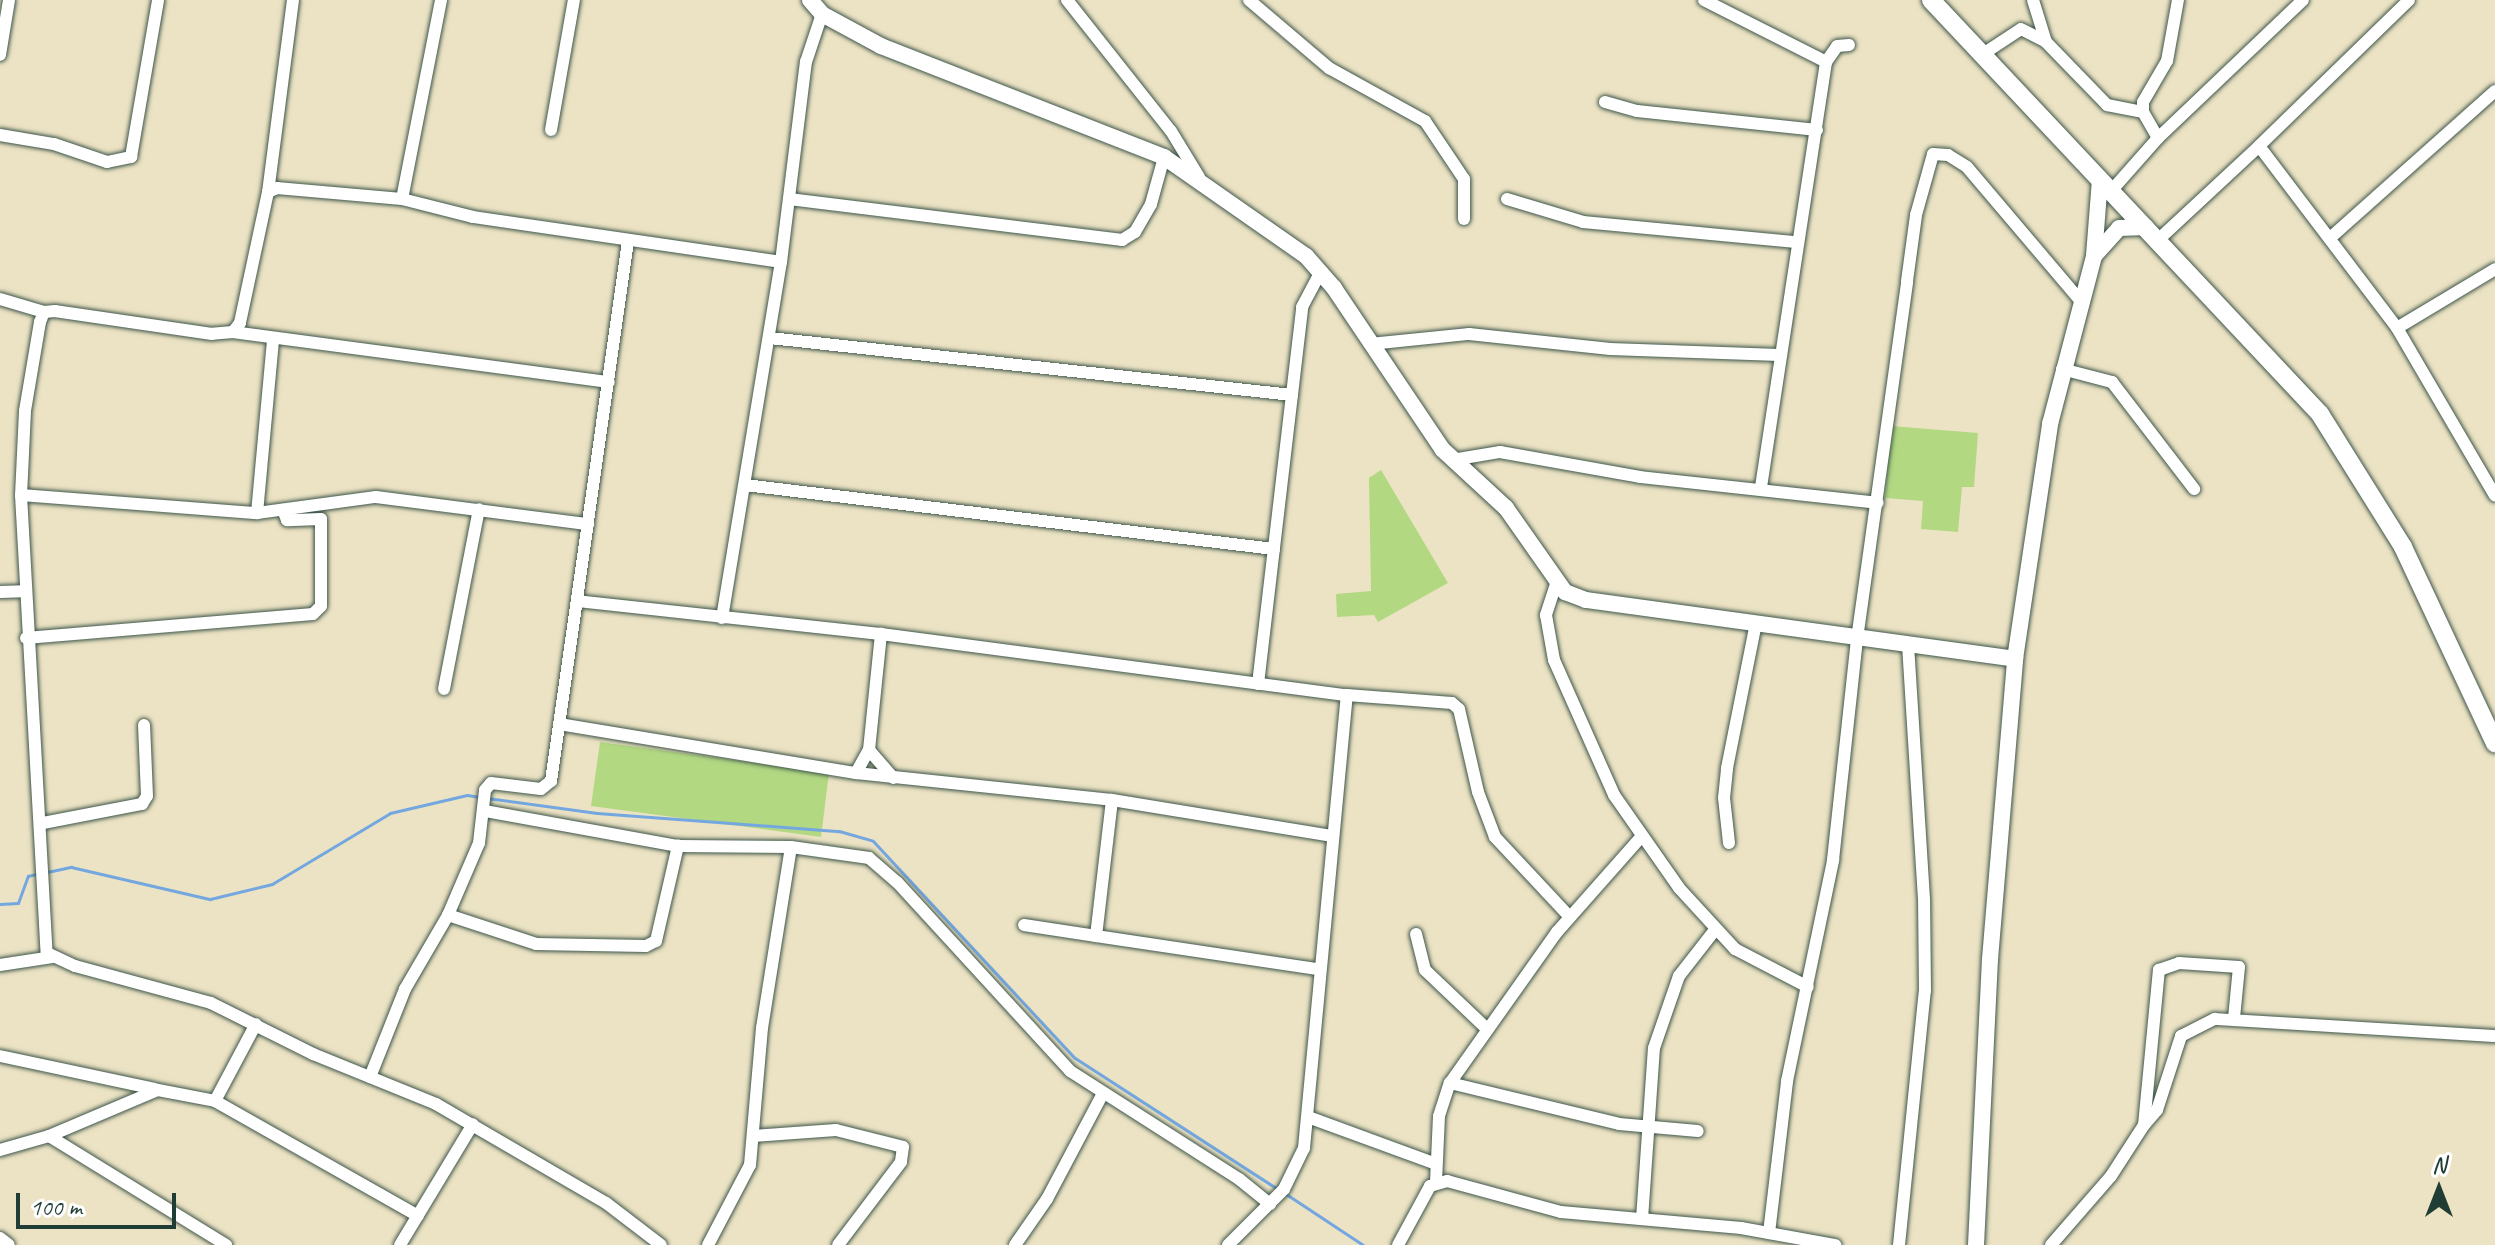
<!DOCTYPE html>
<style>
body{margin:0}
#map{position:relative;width:2495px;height:1245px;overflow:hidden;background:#ece3c4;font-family:Caveat,sans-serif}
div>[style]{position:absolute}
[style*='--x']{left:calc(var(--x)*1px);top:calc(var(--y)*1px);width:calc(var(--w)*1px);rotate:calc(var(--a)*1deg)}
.green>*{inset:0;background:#b2d882}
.stream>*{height:3px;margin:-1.5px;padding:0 1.5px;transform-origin:1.5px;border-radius:1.5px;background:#74a7e0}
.roads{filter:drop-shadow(0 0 2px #3e564a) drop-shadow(0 0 2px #3e564a)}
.minor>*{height:12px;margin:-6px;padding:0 6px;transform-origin:6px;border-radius:6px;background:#fff}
.tertiary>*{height:16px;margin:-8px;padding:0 8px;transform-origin:8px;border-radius:8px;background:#fff}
.secondary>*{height:18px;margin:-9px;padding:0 9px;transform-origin:9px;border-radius:9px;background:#fff}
span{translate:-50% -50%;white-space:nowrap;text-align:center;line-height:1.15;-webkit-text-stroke:6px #fff;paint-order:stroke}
.north{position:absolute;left:2399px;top:1149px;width:80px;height:80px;-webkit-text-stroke:6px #fff;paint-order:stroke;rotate:0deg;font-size:22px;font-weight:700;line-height:32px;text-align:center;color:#1f3d34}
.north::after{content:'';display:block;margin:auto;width:28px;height:36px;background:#1f3d34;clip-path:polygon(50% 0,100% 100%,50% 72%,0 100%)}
.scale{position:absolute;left:16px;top:1193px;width:160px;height:36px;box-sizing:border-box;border:4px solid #1f3d34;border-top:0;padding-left:10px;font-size:24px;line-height:28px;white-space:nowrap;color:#1f3d34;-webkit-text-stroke:6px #fff;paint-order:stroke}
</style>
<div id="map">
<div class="green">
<i style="clip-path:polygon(1891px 426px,1978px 433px,1974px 487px,1962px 487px,1958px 532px,1921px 529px,1923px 501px,1885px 498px)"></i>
<i style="clip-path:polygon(1381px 470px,1448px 583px,1378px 622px,1374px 615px,1337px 617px,1336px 594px,1371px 591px,1369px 478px)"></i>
<i style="clip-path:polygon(600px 742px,829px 773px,821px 837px,591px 806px)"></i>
</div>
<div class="stream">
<i style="--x:487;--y:798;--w:111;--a:7.8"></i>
<i style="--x:597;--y:813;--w:243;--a:4.3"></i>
<i style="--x:839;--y:831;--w:35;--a:16"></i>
<i style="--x:873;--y:841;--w:296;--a:47.1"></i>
<i style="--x:1075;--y:1058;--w:243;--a:32.9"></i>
<i style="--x:47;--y:872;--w:25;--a:-12"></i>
<i style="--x:71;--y:867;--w:143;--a:13"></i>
<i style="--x:210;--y:899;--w:64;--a:-13.6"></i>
<i style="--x:272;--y:884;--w:138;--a:-31"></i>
<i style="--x:390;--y:813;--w:79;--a:-13.2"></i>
<i style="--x:467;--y:795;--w:13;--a:9"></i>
<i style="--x:0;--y:904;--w:18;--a:-3"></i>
<i style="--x:18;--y:903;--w:29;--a:-70"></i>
<i style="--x:28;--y:876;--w:12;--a:-14"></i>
<i style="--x:1286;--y:1194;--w:92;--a:33.5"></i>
</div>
<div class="roads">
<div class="minor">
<i style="--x:293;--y:0;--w:194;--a:97.4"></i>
<i style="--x:268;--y:192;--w:134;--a:102.1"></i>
<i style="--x:240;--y:323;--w:11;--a:128"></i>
<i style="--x:233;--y:332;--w:21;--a:175"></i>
<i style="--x:212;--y:334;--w:159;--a:-171.7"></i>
<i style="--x:55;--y:311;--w:11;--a:175"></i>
<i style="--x:44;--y:312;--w:11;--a:112"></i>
<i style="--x:40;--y:322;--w:90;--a:99.6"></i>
<i style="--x:25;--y:411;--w:84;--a:92.7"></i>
<i style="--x:21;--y:495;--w:459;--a:86.8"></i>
<i style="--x:47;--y:953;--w:31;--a:25"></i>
<i style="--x:75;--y:966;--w:141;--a:15.2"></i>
<i style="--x:211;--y:1003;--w:114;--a:26.6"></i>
<i style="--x:313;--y:1054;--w:133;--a:22.1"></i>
<i style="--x:436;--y:1104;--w:197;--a:30.2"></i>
<i style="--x:606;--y:1203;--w:69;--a:37.4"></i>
<i style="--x:1067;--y:0;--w:167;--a:51.6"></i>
<i style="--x:1171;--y:131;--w:54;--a:58.7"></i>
<i style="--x:1249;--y:0;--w:105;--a:40.4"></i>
<i style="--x:1329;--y:68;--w:110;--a:28.9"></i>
<i style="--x:1425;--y:121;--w:70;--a:56.1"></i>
<i style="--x:1464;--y:179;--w:40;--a:90"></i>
<i style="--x:1704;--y:0;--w:137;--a:26.9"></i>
<i style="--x:2033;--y:0;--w:44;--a:72.8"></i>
<i style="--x:1983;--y:54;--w:45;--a:-33.3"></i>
<i style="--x:2021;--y:29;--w:28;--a:27"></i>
<i style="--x:2046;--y:42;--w:88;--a:45.9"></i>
<i style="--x:2107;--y:105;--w:37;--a:11"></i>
<i style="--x:0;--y:55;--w:56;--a:-80.7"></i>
<i style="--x:1605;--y:102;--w:33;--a:16"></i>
<i style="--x:1637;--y:111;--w:181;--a:6"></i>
<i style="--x:551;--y:130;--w:132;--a:-80"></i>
<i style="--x:0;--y:135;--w:55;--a:9.5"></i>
<i style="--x:54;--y:144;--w:56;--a:18.8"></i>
<i style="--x:107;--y:162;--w:25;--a:-12"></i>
<i style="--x:131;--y:157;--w:159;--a:-80.2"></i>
<i style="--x:2158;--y:138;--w:30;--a:-120"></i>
<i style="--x:2143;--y:112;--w:10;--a:-90"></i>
<i style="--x:2143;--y:102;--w:48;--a:-59.7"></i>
<i style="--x:2167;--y:61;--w:62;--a:-79.8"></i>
<i style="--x:2259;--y:146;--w:209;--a:-44.2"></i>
<i style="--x:2112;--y:190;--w:69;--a:-48.5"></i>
<i style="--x:2158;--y:138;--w:200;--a:-43.6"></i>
<i style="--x:268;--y:192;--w:10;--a:-24"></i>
<i style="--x:277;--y:188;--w:125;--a:5"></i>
<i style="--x:402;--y:199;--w:203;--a:-78.9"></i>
<i style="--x:402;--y:199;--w:73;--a:14.2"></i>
<i style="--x:473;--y:217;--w:311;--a:8.3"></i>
<i style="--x:781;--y:262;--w:202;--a:-82.9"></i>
<i style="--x:806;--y:62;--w:51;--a:-71.6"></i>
<i style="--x:789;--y:199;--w:336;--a:7"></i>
<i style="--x:1122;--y:240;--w:15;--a:-32"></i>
<i style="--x:1135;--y:232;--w:32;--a:-60"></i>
<i style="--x:1151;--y:204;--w:49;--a:-74.5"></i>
<i style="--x:1507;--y:199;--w:79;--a:16.8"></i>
<i style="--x:1583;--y:222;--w:214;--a:5.4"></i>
<i style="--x:2330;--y:238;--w:221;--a:-41.7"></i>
<i style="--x:2158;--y:240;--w:138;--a:-42.9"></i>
<i style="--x:2259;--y:146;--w:228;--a:52.8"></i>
<i style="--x:2397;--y:328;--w:194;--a:59.7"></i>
<i style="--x:0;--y:299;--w:46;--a:16.5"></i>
<i style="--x:2397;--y:328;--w:114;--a:-31"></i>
<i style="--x:233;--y:332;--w:379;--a:7.6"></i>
<i style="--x:770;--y:338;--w:525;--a:6.23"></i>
<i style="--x:1370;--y:344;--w:100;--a:-5.8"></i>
<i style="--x:1469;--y:334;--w:142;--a:6.1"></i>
<i style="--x:1610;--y:349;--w:169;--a:2"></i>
<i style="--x:2062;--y:369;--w:52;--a:14.6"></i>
<i style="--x:2112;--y:382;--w:135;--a:52.5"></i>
<i style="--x:1452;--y:460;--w:49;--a:-9.5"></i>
<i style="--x:1500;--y:452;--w:142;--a:10.1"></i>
<i style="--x:1640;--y:477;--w:239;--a:6.2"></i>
<i style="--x:745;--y:485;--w:533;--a:6.9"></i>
<i style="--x:1761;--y:487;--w:430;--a:-81.3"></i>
<i style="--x:1826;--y:62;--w:19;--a:-55"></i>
<i style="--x:1837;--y:46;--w:12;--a:-5"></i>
<i style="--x:21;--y:495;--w:237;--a:4.4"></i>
<i style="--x:257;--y:513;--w:120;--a:-7.7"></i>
<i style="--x:376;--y:497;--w:214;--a:7.3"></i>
<i style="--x:257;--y:513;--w:174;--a:-84.7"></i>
<i style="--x:1556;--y:584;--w:33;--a:108"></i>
<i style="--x:1546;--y:615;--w:46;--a:79.9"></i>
<i style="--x:1554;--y:660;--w:148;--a:66"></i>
<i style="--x:1614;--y:795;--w:113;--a:55"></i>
<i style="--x:1679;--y:888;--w:83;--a:47.4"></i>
<i style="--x:1735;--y:949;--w:82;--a:27.5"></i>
<i style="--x:0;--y:592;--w:23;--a:-2"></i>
<i style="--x:577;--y:601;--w:306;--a:6.2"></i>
<i style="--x:881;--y:634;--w:470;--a:7.5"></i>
<i style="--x:1347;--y:695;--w:105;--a:4.4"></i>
<i style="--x:1452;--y:703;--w:9;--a:41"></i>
<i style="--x:1459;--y:709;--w:85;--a:77.1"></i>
<i style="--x:1478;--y:792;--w:48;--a:69.3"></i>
<i style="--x:1495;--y:837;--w:108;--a:46.9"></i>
<i style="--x:722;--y:618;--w:361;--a:-80.6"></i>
<i style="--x:26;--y:638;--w:288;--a:-4.8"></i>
<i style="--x:313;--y:614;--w:11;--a:-45"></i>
<i style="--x:321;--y:606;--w:87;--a:-90"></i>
<i style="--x:321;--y:519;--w:34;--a:178"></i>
<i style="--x:287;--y:520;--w:11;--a:-112"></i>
<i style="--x:1258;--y:684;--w:380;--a:-83.3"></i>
<i style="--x:1302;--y:307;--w:40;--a:-62"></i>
<i style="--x:444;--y:689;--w:183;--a:-79"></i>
<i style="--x:559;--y:724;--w:301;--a:9.4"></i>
<i style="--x:856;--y:773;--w:257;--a:6"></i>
<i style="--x:1112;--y:800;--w:224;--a:9.3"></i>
<i style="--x:869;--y:750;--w:37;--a:49"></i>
<i style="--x:856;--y:773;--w:26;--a:-61"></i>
<i style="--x:869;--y:750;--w:117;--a:-84.1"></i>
<i style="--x:1112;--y:800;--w:137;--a:96.7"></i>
<i style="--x:1096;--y:936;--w:224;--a:8.5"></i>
<i style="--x:43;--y:823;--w:101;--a:-10.9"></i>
<i style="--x:142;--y:804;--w:9;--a:-58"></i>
<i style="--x:147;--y:796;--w:71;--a:-92.4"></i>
<i style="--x:1729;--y:843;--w:45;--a:-96.3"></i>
<i style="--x:1724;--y:798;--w:30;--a:-84"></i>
<i style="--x:1727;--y:768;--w:148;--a:-78.7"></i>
<i style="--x:678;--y:846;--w:113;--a:0.5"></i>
<i style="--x:791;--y:847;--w:79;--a:8"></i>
<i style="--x:869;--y:858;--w:37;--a:41"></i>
<i style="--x:897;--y:882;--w:256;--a:47.5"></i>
<i style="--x:1070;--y:1071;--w:201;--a:32.6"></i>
<i style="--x:1239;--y:1179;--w:40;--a:39"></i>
<i style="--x:448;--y:915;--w:93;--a:18.2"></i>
<i style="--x:536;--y:944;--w:110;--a:1"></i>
<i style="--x:646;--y:946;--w:11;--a:-27"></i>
<i style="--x:656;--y:941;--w:98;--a:-77"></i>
<i style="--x:678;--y:846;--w:195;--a:-169.7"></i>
<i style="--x:1024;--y:925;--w:73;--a:8.7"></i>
<i style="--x:1416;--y:934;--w:37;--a:76"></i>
<i style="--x:1425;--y:970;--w:86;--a:43.6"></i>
<i style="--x:0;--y:965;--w:53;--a:-8.7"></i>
<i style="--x:0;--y:1056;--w:158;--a:12"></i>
<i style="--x:370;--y:1077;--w:95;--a:-68.3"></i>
<i style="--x:405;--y:989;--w:86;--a:-59.8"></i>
<i style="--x:448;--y:915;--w:78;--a:-66.7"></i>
<i style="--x:479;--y:843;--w:53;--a:-83.5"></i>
<i style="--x:485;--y:790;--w:9;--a:-49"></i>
<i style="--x:491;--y:783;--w:50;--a:6.8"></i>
<i style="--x:541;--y:789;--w:13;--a:-39"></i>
<i style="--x:551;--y:781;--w:545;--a:-81.88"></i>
<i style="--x:1450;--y:1083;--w:174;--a:13.6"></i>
<i style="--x:1619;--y:1124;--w:79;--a:5.1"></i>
<i style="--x:215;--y:1101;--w:233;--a:29.5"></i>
<i style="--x:1308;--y:1117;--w:134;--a:20.1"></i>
<i style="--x:2144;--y:1125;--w:20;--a:-49"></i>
<i style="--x:2157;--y:1110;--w:78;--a:-72"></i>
<i style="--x:2181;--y:1036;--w:38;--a:-27"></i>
<i style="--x:2215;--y:1019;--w:281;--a:3.5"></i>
<i style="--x:49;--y:1136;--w:208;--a:31.6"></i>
<i style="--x:753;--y:1136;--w:83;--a:-4.1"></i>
<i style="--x:836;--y:1130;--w:69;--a:14.2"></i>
<i style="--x:903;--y:1147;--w:15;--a:98"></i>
<i style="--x:901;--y:1162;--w:104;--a:127.2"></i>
<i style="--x:0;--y:1150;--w:51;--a:-15.9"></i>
<i style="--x:49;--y:1136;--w:118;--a:-22.9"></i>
<i style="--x:158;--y:1090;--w:58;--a:10.9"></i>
<i style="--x:215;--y:1101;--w:87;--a:-62"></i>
<i style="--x:1436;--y:1182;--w:66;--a:-87.4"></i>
<i style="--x:1439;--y:1116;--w:35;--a:-72"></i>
<i style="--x:1450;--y:1083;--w:185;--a:-54.7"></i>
<i style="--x:1557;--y:932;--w:127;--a:-48.5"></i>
<i style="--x:1642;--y:1219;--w:171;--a:-86"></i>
<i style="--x:1654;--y:1048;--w:76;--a:-70.9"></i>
<i style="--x:1679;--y:976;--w:58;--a:-52"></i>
<i style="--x:1769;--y:1233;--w:153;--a:-83.2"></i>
<i style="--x:1787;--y:1081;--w:226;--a:-78.2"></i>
<i style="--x:1833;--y:860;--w:222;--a:-83.8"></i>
<i style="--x:1857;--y:639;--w:361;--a:-82"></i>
<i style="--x:1907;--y:281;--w:67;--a:-82.2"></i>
<i style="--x:1916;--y:215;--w:63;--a:-74.4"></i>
<i style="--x:1933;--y:154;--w:15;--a:4"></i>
<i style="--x:1948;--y:155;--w:22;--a:32"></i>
<i style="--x:1967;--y:167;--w:173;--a:49.7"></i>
<i style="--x:0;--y:1238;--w:11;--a:38"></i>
<i style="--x:400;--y:1245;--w:141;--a:-58.9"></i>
<i style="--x:708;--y:1245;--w:90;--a:-62.3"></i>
<i style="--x:750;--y:1165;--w:138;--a:-85"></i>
<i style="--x:762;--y:1028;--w:183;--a:-80.9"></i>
<i style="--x:1015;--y:1245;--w:56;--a:-55.2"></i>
<i style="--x:1047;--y:1199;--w:118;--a:-62.1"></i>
<i style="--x:1228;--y:1245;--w:79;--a:-45"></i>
<i style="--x:1284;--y:1189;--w:46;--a:-64"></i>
<i style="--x:1304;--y:1148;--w:455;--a:-84.6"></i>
<i style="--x:1398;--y:1245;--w:67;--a:-61.5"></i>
<i style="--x:1430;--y:1186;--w:18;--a:-16"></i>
<i style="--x:1447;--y:1181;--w:118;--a:15.2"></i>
<i style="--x:1561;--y:1212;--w:181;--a:5.1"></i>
<i style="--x:1741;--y:1228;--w:96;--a:10.3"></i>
<i style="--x:1899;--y:1245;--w:255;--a:-84.2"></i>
<i style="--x:1925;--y:991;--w:92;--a:-90.6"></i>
<i style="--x:1924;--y:899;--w:253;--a:-93.6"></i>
<i style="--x:2051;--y:1245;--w:91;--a:-49"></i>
<i style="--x:2111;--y:1176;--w:61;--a:-57.1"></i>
<i style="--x:2144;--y:1125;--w:156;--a:-84.5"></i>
<i style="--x:2159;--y:970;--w:21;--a:-19"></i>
<i style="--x:2179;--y:963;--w:60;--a:3.8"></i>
<i style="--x:2239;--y:967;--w:51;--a:95.6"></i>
</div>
<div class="tertiary">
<i style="--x:810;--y:0;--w:18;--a:49"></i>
<i style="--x:822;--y:14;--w:67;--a:28.5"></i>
<i style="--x:881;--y:46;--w:304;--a:21.4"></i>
<i style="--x:1164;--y:157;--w:173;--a:34.9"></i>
<i style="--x:1306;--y:256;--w:43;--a:48.8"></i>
<i style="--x:1334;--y:288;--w:194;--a:56.1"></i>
<i style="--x:1442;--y:449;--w:87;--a:42.7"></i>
<i style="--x:1506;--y:508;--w:103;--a:54.9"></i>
<i style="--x:1565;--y:592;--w:22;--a:21"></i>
<i style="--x:1586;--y:600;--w:433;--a:7.8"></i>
<i style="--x:2095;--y:255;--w:36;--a:-48"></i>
<i style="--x:2119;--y:228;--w:27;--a:-2"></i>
<i style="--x:1976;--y:1245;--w:286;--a:-87.2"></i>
<i style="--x:1990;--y:959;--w:301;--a:-85.2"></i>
<i style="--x:2015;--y:659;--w:238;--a:-81.5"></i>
<i style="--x:2050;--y:424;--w:174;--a:-75.3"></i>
<i style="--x:2094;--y:256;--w:77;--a:-85.5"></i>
</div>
<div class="secondary">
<i style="--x:1931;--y:0;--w:568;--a:46.78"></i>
<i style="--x:2320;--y:414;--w:157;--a:58"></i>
<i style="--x:2403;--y:547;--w:217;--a:64.9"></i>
</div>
</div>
<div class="north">N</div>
<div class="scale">100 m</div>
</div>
